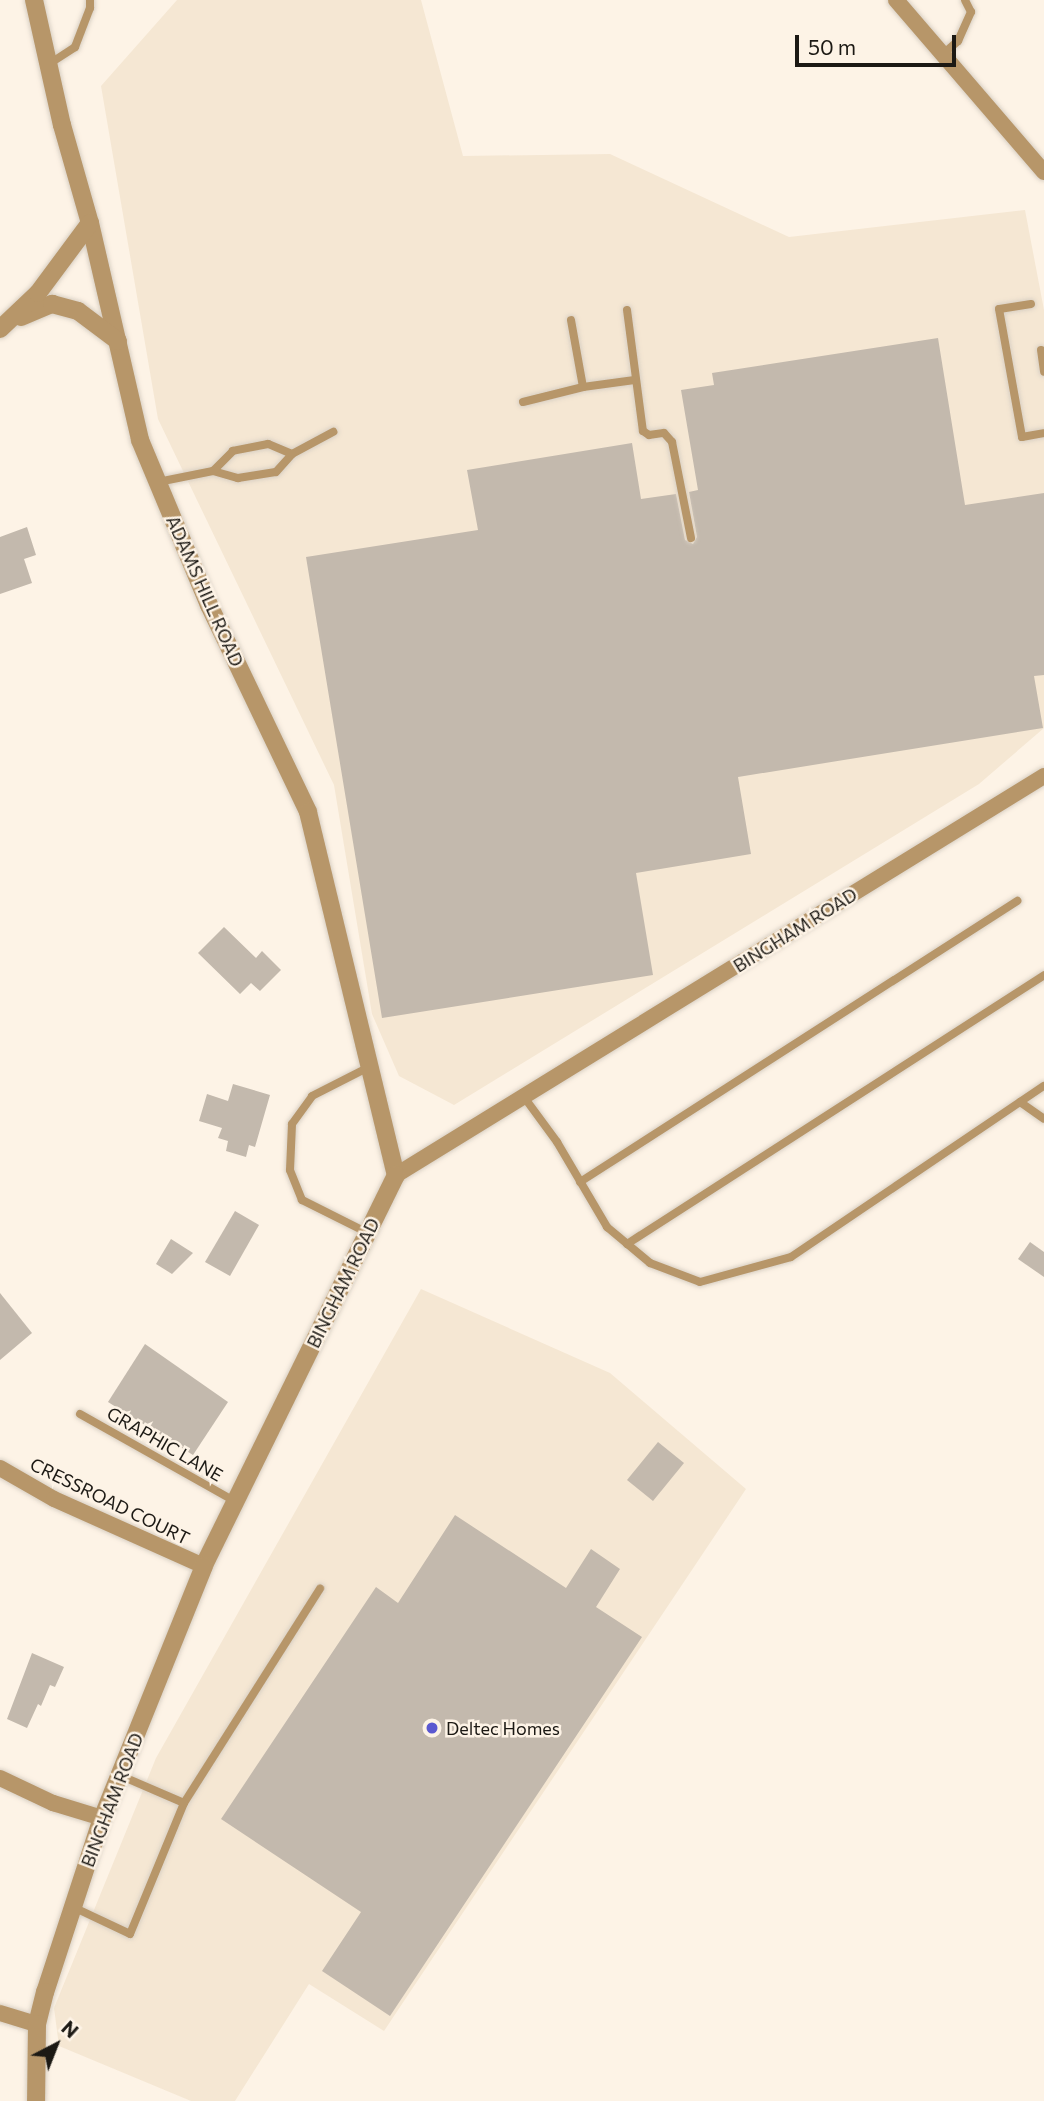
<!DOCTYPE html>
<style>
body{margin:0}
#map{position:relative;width:1044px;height:2101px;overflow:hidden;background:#fdf3e6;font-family:Commissioner,sans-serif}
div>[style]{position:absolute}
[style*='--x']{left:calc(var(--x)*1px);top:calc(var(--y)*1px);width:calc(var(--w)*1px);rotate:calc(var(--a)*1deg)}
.built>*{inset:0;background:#f5e7d3}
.building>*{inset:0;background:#c3b9ad}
.roads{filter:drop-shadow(0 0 2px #d9d0c4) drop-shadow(0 0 2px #d9d0c4)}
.service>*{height:8px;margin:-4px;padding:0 4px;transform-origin:4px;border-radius:4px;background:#b79669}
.minor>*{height:16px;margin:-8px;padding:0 8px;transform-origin:8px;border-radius:8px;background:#b79669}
.tertiary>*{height:18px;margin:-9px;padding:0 9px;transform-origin:9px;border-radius:9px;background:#b79669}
.dots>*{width:19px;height:19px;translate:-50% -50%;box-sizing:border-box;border:4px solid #fdf3e6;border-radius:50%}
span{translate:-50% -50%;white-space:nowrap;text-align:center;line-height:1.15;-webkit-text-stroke:5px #fdf3e6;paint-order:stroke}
.street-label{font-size:18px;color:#1c1914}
.poi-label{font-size:18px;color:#1c1914}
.left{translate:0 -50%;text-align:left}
.north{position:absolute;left:21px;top:2010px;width:70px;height:70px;-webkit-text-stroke:5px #fdf3e6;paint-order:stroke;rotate:42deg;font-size:19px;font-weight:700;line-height:28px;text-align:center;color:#1c1914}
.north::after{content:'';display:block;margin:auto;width:24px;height:32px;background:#1c1914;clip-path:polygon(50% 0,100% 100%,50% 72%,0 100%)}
.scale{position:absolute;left:795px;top:35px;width:161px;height:32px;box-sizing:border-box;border:4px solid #1c1914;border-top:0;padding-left:9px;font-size:21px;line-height:24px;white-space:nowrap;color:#1c1914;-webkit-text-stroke:5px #fdf3e6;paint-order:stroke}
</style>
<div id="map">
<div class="built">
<i style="clip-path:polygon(177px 0,421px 0,463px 156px,610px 154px,789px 237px,1025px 210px,1044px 310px,1044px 728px,979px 784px,454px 1105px,399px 1076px,372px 1014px,334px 785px,158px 419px,101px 86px)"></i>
<i style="clip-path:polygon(421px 1289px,610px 1373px,746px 1489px,384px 2031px,309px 1984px,235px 2101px,191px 2101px,59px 2046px,54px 2008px,156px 1758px)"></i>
</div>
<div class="building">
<i style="clip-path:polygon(938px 338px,965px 505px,1044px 493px,1044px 675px,1034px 676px,1043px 728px,738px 777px,751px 854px,636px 873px,653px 975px,382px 1018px,306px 557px,478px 530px,467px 470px,632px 443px,641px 499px,676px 494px,685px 540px,693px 544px,697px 537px,689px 492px,698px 490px,681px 390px,714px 385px,712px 373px)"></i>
<i style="clip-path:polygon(27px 527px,36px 555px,24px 559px,32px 583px,0 594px,0 537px)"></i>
<i style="clip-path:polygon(224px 927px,256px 958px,262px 951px,281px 970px,260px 991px,251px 983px,240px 994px,198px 953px)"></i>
<i style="clip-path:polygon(233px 1084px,270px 1095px,255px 1147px,249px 1145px,246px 1157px,226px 1151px,228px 1141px,218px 1138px,222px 1128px,199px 1121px,207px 1094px,228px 1101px)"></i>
<i style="clip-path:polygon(235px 1211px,259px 1225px,230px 1276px,205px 1262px)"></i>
<i style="clip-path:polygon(171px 1239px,193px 1253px,172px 1274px,156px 1264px)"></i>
<i style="clip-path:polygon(1030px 1242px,1044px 1252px,1044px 1277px,1018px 1259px)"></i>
<i style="clip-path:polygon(0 1293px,32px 1333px,0 1360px)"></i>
<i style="clip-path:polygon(145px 1344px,228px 1402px,193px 1455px,108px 1402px)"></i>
<i style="clip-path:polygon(658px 1442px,684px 1463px,653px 1501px,627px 1480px)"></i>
<i style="clip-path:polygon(455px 1515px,566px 1588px,591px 1549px,620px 1569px,596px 1607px,642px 1637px,390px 2016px,322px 1971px,361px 1912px,221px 1819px,376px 1587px,398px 1603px)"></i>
<i style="clip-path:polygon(32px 1653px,64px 1667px,55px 1687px,50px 1685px,41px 1706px,38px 1704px,27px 1728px,7px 1719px)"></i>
</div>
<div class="roads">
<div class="service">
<i style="--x:943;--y:54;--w:20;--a:-41"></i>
<i style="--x:958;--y:41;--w:32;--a:-66"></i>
<i style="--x:971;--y:12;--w:13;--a:-117"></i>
<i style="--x:49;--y:64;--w:31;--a:-33"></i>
<i style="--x:75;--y:47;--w:42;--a:-69"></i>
<i style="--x:90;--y:8;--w:8;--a:-90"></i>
<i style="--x:1031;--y:304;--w:32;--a:171"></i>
<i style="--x:999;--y:309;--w:130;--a:79.8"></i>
<i style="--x:1022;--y:437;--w:22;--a:-10"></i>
<i style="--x:627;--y:310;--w:122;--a:82.5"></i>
<i style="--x:643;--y:431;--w:7;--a:34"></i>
<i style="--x:649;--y:435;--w:15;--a:-8"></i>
<i style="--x:664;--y:433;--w:12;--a:48"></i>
<i style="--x:672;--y:442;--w:98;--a:78.8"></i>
<i style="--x:1041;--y:350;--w:22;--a:82"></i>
<i style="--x:583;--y:387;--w:52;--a:-7.7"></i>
<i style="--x:523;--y:402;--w:62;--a:-14"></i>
<i style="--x:583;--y:387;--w:68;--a:-100.2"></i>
<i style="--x:292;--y:454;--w:47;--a:-28.2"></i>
<i style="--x:158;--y:482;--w:56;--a:-11.3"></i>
<i style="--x:213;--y:471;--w:26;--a:16"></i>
<i style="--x:238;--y:478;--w:38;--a:-9"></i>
<i style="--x:276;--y:472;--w:24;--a:-48"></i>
<i style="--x:292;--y:454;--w:26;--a:-157"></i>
<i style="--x:268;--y:444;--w:36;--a:169"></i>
<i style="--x:233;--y:451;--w:28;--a:135"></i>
<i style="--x:524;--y:1097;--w:56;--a:53.7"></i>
<i style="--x:557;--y:1142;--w:99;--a:59.5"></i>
<i style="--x:607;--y:1227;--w:56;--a:39.9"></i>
<i style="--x:650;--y:1263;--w:53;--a:20.8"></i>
<i style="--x:700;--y:1282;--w:94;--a:-15.4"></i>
<i style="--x:791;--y:1257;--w:305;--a:-34.1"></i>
<i style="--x:1020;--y:1102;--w:29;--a:35"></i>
<i style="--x:580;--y:1182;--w:520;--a:-32.74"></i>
<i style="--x:368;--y:1233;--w:74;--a:-153.4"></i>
<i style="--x:302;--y:1200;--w:32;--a:-112"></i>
<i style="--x:290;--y:1170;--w:46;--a:-87.5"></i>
<i style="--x:292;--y:1124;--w:34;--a:-54"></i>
<i style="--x:312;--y:1096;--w:64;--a:-27"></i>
<i style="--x:627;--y:1244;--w:496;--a:-32.8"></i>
<i style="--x:80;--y:1414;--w:179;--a:29.4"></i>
<i style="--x:184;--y:1803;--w:254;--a:-57.6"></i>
<i style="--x:73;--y:1907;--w:63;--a:25.3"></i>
<i style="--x:130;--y:1934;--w:142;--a:-67.6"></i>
<i style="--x:184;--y:1803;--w:71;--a:-156.7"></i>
</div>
<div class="minor">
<i style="--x:896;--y:0;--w:227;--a:49.3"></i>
<i style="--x:396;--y:1175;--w:761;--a:-31.62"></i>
<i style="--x:0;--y:1468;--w:62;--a:29.9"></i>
<i style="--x:54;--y:1499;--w:164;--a:24.1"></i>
<i style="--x:0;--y:1778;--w:59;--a:25.3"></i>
<i style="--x:53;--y:1803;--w:51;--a:17"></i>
<i style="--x:0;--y:2013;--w:39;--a:17"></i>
</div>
<div class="tertiary">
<i style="--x:34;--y:0;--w:128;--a:77.4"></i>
<i style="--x:62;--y:125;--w:102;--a:74.1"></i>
<i style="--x:90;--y:223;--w:223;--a:77"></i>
<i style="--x:140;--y:440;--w:179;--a:67.3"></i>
<i style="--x:209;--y:605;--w:229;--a:64.4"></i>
<i style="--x:308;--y:812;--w:374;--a:76.4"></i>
<i style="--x:396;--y:1175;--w:436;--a:116.2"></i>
<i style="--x:204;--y:1566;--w:272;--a:112"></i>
<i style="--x:102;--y:1818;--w:183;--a:108.1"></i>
<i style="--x:45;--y:1992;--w:33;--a:104"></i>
<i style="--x:37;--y:2024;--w:77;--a:90.7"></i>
<i style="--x:21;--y:317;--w:34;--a:-23"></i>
<i style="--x:52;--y:304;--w:27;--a:15"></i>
<i style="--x:78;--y:311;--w:50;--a:36.9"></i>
<i style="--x:0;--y:329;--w:52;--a:-43.5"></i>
<i style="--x:38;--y:293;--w:87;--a:-53.4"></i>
</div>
</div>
<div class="dots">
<i style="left:432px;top:1728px;background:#5b58d0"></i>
</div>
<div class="street-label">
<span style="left:205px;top:591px;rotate:66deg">ADAMS HILL ROAD</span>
<span style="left:795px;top:930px;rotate:-32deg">BINGHAM ROAD</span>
<span style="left:343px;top:1283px;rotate:-64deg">BINGHAM ROAD</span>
<span style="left:165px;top:1444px;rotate:30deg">GRAPHIC LANE</span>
<span style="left:110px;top:1501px;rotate:26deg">CRESSROAD COURT</span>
<span style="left:112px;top:1800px;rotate:-69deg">BINGHAM ROAD</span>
</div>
<div class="poi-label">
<span class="left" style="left:446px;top:1728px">Deltec Homes</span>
</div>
<div class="north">N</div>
<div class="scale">50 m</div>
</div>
